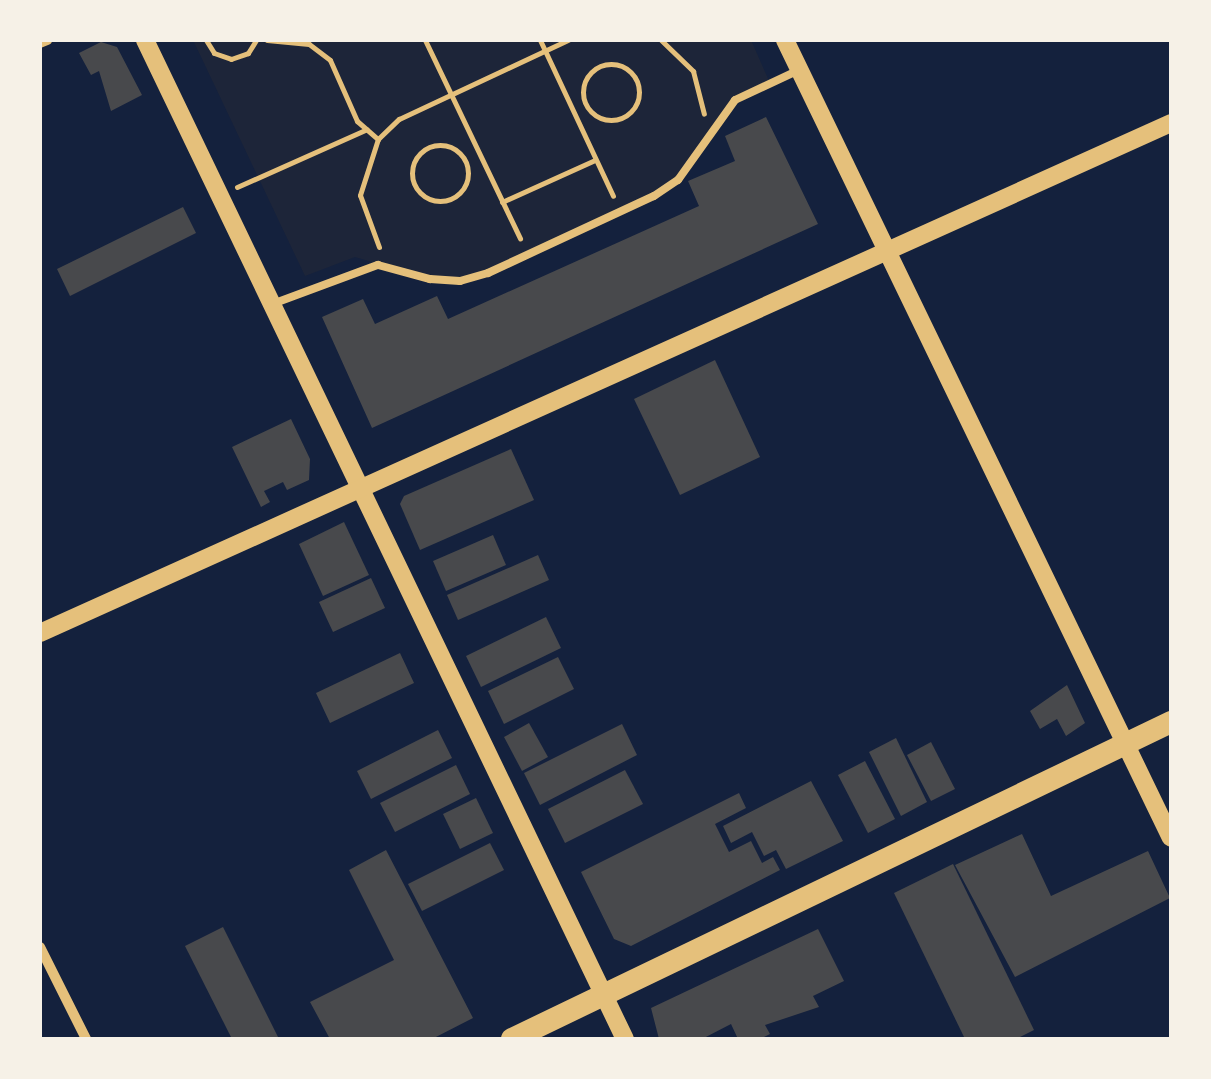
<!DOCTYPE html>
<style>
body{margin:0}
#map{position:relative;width:1211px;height:1079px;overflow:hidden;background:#14213d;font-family:"DM Sans",sans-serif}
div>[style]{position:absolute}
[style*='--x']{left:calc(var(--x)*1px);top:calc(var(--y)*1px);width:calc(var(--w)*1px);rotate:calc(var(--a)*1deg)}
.green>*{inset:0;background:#1d2539}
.building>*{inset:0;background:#48494c}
.path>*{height:5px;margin:-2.5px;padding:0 2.5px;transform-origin:2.5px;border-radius:2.5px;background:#e5c07b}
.path>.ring{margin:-2.5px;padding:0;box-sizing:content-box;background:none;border:5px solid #e5c07b;border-radius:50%}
.service>*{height:8px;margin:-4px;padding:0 4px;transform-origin:4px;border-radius:4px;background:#e5c07b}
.minor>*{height:10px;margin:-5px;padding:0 5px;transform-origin:5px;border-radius:5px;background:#e5c07b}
.tertiary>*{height:18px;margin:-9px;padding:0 9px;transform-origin:9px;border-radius:9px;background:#e5c07b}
.primary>*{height:22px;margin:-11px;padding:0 11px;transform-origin:11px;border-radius:11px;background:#e5c07b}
span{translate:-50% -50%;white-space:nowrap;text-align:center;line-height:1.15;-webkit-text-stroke:8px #f6f1e7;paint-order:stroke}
.frame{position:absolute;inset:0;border:42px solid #f6f1e7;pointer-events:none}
</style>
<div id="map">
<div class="green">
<i style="clip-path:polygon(193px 40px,751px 40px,770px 83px,735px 100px,678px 180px,654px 196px,488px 273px,460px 281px,430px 279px,355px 257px,305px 276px)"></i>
</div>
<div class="building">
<i style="clip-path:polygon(101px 42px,117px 47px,142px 95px,111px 111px,99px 71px,91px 75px,79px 53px)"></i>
<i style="clip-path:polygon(766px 117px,818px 224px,372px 428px,322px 317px,363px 299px,375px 324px,437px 296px,448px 319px,699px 206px,688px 181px,735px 161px,725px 136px)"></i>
<i style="clip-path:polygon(183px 207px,196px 233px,70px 296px,57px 269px)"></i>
<i style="clip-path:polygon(715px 360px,760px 457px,680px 495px,634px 399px)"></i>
<i style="clip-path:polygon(291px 419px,310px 459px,309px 480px,287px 490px,283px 482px,264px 491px,270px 502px,261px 507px,232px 447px)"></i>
<i style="clip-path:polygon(511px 449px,534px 500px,420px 550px,400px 504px,404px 496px)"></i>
<i style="clip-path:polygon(344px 522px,369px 575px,323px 596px,299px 544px)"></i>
<i style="clip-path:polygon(493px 535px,506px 565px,446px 591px,433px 561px)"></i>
<i style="clip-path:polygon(538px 555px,549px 580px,458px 620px,447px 595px)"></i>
<i style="clip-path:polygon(371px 578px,385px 608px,333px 632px,319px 602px)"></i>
<i style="clip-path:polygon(546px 617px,561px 648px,481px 687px,466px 656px)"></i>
<i style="clip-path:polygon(400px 653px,414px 683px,330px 723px,316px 693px)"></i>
<i style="clip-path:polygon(558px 657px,574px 689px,504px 724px,488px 691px)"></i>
<i style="clip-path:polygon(1067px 685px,1085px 723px,1066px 736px,1057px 719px,1040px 729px,1030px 711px)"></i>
<i style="clip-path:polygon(529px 723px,548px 757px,522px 771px,504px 737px)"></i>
<i style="clip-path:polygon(622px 724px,637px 755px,540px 805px,524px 773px)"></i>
<i style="clip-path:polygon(438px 730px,452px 758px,371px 799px,357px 771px)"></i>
<i style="clip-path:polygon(896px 738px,927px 802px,901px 816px,869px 752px)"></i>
<i style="clip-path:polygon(931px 742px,955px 789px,931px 801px,907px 755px)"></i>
<i style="clip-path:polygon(865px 761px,895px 819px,868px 833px,838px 775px)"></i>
<i style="clip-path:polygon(456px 765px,470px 794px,395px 832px,380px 803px)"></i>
<i style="clip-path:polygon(625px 770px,643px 804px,565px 843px,548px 809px)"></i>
<i style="clip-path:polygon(811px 781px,843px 841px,786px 869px,776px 850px,764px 856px,752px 832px,731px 843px,723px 826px)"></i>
<i style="clip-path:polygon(739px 793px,746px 808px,715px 824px,729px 852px,751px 841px,762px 863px,773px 857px,780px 870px,631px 946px,614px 939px,581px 872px)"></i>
<i style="clip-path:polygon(476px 798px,493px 833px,460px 849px,443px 814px)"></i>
<i style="clip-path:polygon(1022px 834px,1051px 896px,1148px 851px,1170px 898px,1015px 977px,955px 865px)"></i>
<i style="clip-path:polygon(490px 843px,504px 870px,422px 911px,408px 884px)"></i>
<i style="clip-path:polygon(386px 850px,473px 1018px,432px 1039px,330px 1039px,310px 1002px,394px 960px,349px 870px)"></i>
<i style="clip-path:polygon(953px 864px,1034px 1030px,1016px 1039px,965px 1039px,894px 893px)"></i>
<i style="clip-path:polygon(223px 927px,279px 1039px,232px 1039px,185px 946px)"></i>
<i style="clip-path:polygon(818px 929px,844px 981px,813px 996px,819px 1007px,765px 1025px,770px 1034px,760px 1039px,738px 1039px,731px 1024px,702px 1039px,659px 1039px,651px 1008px)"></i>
</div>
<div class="path">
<i style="--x:206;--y:40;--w:15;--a:58"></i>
<i style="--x:214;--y:53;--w:18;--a:19"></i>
<i style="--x:231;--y:59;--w:18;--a:-19"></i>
<i style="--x:248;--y:53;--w:15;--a:-58"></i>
<i style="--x:267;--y:40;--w:42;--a:5.4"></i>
<i style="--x:309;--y:44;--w:26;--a:37"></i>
<i style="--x:330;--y:60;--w:67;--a:66.1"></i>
<i style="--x:357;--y:121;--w:28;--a:41"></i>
<i style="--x:425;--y:40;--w:220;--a:64.4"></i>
<i style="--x:540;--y:40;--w:172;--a:64.9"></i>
<i style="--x:661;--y:40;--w:45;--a:44.1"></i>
<i style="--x:693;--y:71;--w:44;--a:75.7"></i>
<i class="ring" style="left:583px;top:64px;width:51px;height:51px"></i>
<i class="ring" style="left:412px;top:145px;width:51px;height:51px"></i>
<i style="--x:237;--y:187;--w:142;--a:-24"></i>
<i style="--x:502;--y:202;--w:102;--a:-24.3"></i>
<i style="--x:379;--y:247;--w:55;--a:-110.1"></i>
<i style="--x:360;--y:195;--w:59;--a:-72.2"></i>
<i style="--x:378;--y:139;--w:29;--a:-44"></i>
<i style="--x:399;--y:119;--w:187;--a:-25.1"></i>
</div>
<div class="service">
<i style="--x:275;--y:303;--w:110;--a:-20.3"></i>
<i style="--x:378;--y:265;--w:54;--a:15.1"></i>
<i style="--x:430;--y:279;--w:30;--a:4"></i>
<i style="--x:460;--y:281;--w:29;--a:-16"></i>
<i style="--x:488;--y:273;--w:183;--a:-24.9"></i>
<i style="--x:654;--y:196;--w:29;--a:-34"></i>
<i style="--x:678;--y:180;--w:98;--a:-54.5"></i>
<i style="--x:735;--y:100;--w:71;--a:-25.1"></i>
</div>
<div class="minor">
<i style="--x:40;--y:43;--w:8;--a:-23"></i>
<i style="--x:40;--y:947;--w:103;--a:63.4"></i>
</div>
<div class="tertiary">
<i style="--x:145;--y:40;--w:1108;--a:64.34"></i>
<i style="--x:785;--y:40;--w:886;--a:64.19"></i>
<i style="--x:40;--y:633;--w:1241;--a:-24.27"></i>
</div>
<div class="primary">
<i style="--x:512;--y:1039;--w:731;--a:-25.69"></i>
</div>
<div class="frame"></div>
</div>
